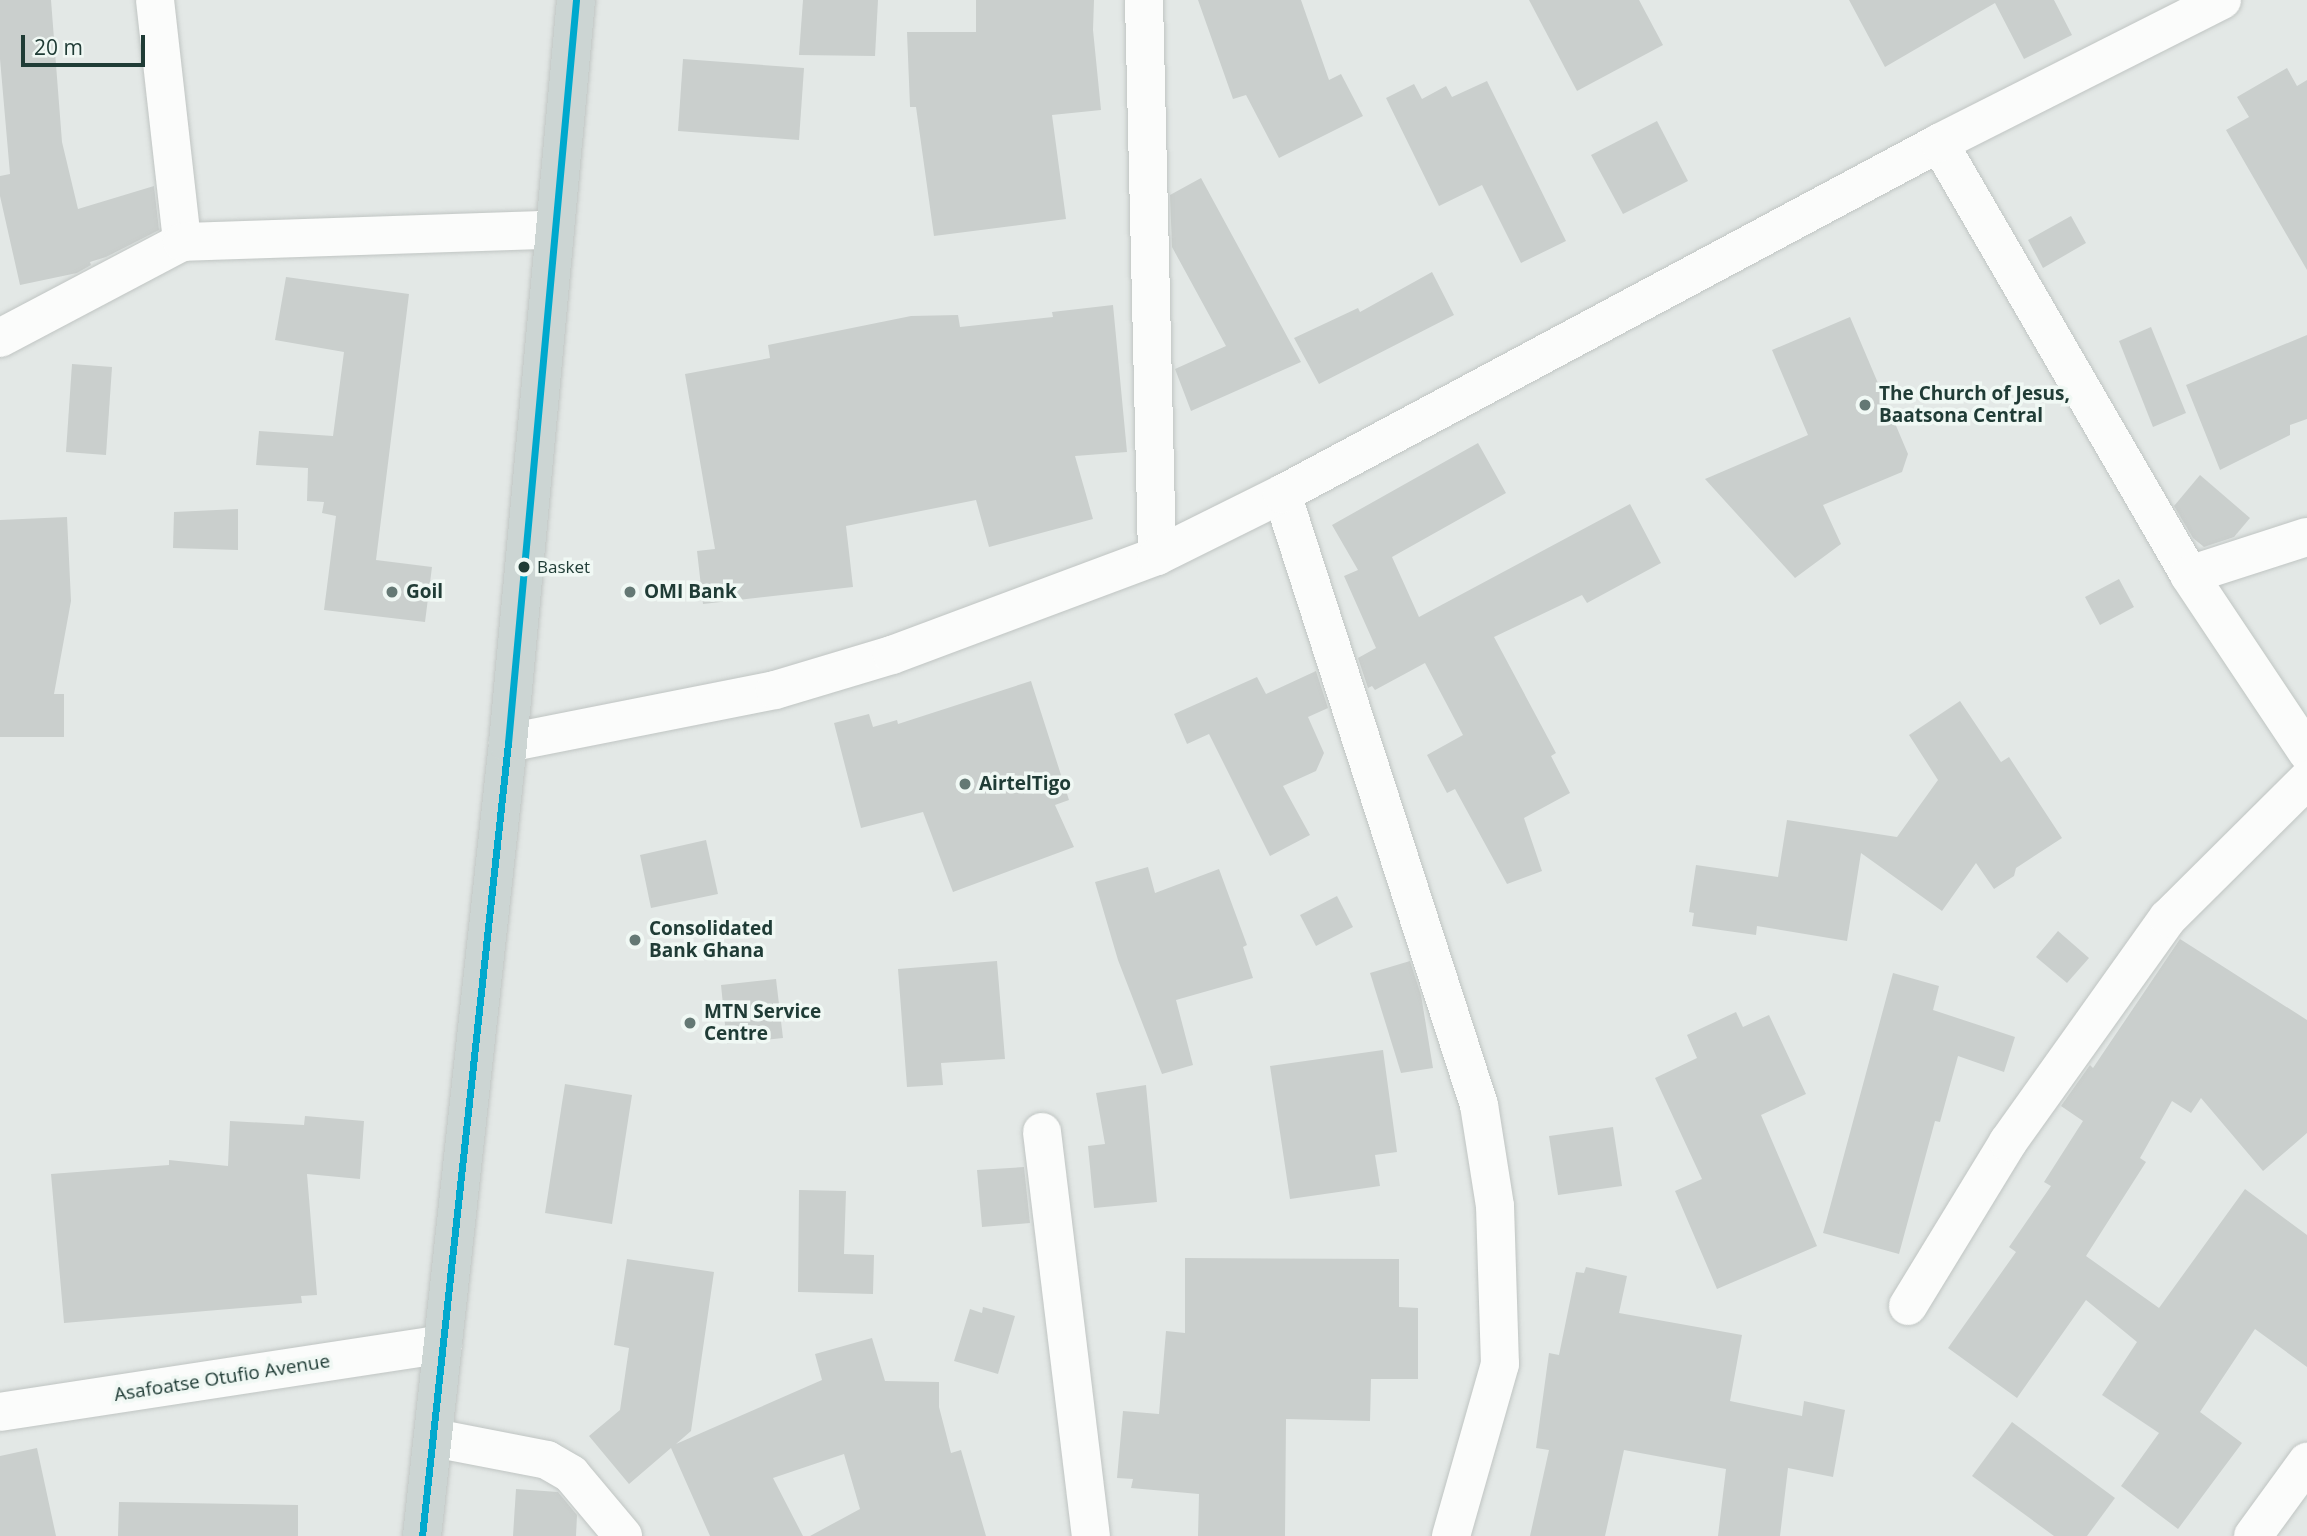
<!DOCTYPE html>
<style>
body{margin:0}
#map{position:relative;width:2307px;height:1536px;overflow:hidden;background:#e3e8e6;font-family:"Open Sans",sans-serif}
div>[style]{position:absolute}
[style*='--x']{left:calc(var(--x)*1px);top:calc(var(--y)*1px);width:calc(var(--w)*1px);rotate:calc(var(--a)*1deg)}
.building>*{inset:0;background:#cacfcd}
.roads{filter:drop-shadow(0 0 2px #c0c5c3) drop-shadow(0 0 2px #c0c5c3)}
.minor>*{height:38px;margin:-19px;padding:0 19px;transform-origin:19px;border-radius:19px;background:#fbfcfb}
.major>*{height:38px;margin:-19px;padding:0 19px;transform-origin:19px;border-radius:19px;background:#ccd5d3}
.bus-1>*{height:7px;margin:-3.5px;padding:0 3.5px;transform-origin:3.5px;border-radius:3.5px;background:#00a9ce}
.dots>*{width:19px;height:19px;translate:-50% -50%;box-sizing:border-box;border:4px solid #f0f8f4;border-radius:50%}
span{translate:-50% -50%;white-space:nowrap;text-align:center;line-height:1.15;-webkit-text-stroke:7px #f0f8f4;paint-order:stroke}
.bus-label{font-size:17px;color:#203c36}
.left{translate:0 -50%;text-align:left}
.poi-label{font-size:19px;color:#203c36;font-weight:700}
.street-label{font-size:19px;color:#203c36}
.scale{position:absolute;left:21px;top:35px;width:124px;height:32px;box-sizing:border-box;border:4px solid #203c36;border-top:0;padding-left:9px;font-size:21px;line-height:24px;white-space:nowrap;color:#203c36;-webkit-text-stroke:5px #f0f8f4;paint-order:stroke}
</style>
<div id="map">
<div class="building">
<i style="clip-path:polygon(0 0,51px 0,62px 142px,78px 209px,154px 186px,159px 230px,106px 257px,90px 262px,91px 265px,77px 273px,20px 285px,0 196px,0 176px,10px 174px,0 59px)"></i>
<i style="clip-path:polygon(803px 0,878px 0,875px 56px,799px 55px)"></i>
<i style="clip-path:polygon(976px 0,1094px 0,1093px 30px,1101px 110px,1052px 115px,1066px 219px,934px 236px,916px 107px,910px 107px,907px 32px,976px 32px)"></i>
<i style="clip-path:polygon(1198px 0,1301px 0,1329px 80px,1341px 74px,1363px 116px,1279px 158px,1246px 95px,1233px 99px)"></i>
<i style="clip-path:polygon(1529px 0,1639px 0,1663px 45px,1577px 91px)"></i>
<i style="clip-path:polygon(1849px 0,2054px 0,2072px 35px,2024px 59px,1995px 3px,1885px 67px)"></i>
<i style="clip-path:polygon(683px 59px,804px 68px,799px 140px,678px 131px)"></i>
<i style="clip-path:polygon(2287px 68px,2297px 86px,2307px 80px,2307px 270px,2226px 130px,2249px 117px,2237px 97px)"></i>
<i style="clip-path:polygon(1487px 81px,1566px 241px,1521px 263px,1482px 185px,1439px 206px,1386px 98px,1414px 84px,1422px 99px,1446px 86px,1452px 97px)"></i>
<i style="clip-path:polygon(1657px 121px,1688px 181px,1623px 214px,1591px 155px)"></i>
<i style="clip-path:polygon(1201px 178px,1301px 362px,1191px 411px,1175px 369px,1226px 346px,1172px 247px,1170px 195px)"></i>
<i style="clip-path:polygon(2071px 216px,2086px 243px,2043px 268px,2028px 240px)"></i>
<i style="clip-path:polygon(1432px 272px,1454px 315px,1319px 384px,1294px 338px,1358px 308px,1360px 312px)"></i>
<i style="clip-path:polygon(286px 277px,409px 294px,376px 560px,432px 567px,425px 622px,324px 610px,336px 516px,322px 513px,324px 502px,307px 501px,308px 468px,256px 465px,259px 431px,333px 436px,344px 352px,275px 340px)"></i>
<i style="clip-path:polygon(1113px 305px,1127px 452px,1075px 456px,1093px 519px,989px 547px,976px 500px,846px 526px,853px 587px,703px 604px,697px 551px,715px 549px,685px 374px,770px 358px,768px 345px,911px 316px,958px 315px,960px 327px,1053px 317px,1052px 312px)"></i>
<i style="clip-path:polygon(1850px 317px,1908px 454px,1902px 472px,1823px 505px,1841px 544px,1795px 578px,1705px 479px,1808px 435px,1772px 350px)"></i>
<i style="clip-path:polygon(2151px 327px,2186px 413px,2153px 427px,2119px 341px)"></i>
<i style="clip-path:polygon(2307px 335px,2307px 419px,2290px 425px,2290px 435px,2220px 470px,2186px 385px)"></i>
<i style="clip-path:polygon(72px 364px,112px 367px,106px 455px,66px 452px)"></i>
<i style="clip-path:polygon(1478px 443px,1506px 493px,1392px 557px,1419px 617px,1630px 504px,1661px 563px,1587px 603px,1582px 595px,1494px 637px,1556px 753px,1551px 756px,1570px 793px,1524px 818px,1542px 871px,1507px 884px,1455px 789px,1447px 793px,1427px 755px,1463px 735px,1425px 663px,1375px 690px,1372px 686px,1368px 688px,1358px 658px,1376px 648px,1344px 576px,1358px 570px,1332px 525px)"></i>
<i style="clip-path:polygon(2200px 475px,2250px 518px,2234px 537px,2204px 547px,2193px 538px,2174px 506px)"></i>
<i style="clip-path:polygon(238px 509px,238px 550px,173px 548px,174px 512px)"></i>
<i style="clip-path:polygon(67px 517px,71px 601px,54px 694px,64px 694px,64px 737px,0 737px,0 520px)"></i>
<i style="clip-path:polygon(2119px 579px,2134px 607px,2100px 625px,2085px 597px)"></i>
<i style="clip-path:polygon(1316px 671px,1328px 708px,1308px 717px,1324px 753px,1316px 771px,1283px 786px,1310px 835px,1270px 856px,1209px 734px,1187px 744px,1174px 714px,1257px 677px,1266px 694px)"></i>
<i style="clip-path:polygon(1031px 681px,1069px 800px,1055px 805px,1074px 847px,953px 892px,923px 812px,861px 828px,834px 723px,869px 714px,873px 727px,897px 720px,898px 724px)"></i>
<i style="clip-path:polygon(1960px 701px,2001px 762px,2009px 757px,2062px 838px,2016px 868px,2014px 876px,1994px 889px,1976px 863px,1942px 911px,1861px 853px,1847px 941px,1757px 926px,1756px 935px,1692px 926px,1694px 913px,1689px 912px,1696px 865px,1778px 877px,1787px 820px,1897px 837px,1938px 780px,1909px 735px)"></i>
<i style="clip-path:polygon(706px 840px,718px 894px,651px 908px,640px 855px)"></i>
<i style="clip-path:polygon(1148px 867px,1155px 893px,1219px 869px,1247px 945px,1243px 947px,1253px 978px,1176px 1000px,1193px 1065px,1162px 1074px,1118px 960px,1095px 882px)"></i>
<i style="clip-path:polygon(1337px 896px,1353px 927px,1316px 946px,1300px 915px)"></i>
<i style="clip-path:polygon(2058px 931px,2089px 958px,2067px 983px,2036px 957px)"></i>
<i style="clip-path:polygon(2180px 939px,2307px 1020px,2307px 1133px,2263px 1171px,2201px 1098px,2191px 1113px,2172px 1101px,2140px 1158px,2146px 1162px,2086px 1256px,2159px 1308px,2245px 1189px,2307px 1235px,2307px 1367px,2255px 1329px,2200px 1412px,2242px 1443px,2178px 1529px,2121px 1486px,2159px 1433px,2102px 1395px,2137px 1342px,2086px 1300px,2017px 1398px,1948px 1348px,2016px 1252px,2009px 1247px,2051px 1186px,2044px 1182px,2083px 1121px,2061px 1106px,2090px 1065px,2093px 1068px)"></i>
<i style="clip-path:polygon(997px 961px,1005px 1059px,941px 1063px,943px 1085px,907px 1087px,898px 969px)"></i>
<i style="clip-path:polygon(1410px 961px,1421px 995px,1433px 1068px,1401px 1073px,1370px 973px)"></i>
<i style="clip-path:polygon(1893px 973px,1939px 986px,1933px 1010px,2015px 1037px,2004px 1072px,1958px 1056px,1940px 1122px,1935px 1121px,1899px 1254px,1823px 1233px)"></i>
<i style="clip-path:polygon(776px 979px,783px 1038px,727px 1044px,721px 985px)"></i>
<i style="clip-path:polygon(1736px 1012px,1743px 1027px,1769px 1015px,1806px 1094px,1761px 1115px,1817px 1246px,1717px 1289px,1675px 1191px,1702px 1179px,1655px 1078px,1697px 1058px,1687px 1035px)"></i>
<i style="clip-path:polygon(1383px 1050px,1397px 1152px,1375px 1155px,1380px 1186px,1290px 1199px,1270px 1066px)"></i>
<i style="clip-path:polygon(565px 1084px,632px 1095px,612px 1224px,545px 1213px)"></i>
<i style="clip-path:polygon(1146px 1085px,1157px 1202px,1094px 1208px,1088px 1146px,1105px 1144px,1096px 1093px)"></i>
<i style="clip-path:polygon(305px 1116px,364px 1121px,360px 1179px,307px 1174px,317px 1295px,301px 1296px,302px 1303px,64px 1323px,51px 1174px,169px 1165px,169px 1160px,228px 1166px,230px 1121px,304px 1125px)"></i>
<i style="clip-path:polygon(1613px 1127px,1622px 1186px,1558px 1195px,1549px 1136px)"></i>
<i style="clip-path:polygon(1024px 1167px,1030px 1223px,982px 1227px,977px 1170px)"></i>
<i style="clip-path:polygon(799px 1190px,846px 1191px,844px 1254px,874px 1255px,873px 1294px,798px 1292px)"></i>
<i style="clip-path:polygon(1185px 1258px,1399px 1259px,1399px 1307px,1418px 1308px,1418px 1379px,1371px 1379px,1370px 1421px,1286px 1419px,1285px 1536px,1198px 1536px,1199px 1494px,1131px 1488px,1133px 1479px,1117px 1478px,1123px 1411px,1159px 1414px,1166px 1331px,1185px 1333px)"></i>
<i style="clip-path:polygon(627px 1259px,714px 1272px,691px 1431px,676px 1444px,822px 1380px,815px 1354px,872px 1338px,885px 1381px,939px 1382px,939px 1407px,951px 1453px,961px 1450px,986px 1536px,810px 1536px,860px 1509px,844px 1454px,773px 1478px,803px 1536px,710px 1536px,671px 1448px,629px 1484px,589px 1436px,620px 1410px,629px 1348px,614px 1345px)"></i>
<i style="clip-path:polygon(1586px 1267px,1627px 1276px,1619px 1313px,1742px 1335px,1730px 1401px,1802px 1416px,1804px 1401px,1845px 1410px,1833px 1477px,1788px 1468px,1780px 1536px,1718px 1536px,1726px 1469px,1624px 1450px,1605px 1536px,1530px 1536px,1549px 1450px,1536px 1448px,1549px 1353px,1559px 1355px,1576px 1272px,1584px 1273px)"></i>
<i style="clip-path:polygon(983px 1307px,1015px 1316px,998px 1374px,954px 1361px,970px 1309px,982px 1313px)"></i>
<i style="clip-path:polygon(2012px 1422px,2115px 1498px,2087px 1536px,2054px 1536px,1972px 1476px)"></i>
<i style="clip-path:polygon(37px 1448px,56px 1536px,0 1536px,0 1456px)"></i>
<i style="clip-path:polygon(516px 1489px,558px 1492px,577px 1515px,576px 1536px,513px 1536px)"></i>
<i style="clip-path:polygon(119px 1502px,298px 1505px,298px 1536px,118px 1536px)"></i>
</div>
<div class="roads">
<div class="minor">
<i style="--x:155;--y:0;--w:244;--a:83.6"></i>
<i style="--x:1144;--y:0;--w:556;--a:88.66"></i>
<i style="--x:1939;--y:143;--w:499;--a:59.9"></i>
<i style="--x:2189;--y:575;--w:213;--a:56.3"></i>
<i style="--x:0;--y:338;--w:206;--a:-27.8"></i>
<i style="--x:182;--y:242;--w:371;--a:-1.9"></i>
<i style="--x:1282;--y:494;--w:642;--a:72.13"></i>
<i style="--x:1479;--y:1105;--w:102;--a:81"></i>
<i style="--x:1495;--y:1206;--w:158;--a:88.2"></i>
<i style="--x:1500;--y:1364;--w:179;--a:105.9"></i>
<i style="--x:2189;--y:575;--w:124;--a:-17.9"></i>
<i style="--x:508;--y:743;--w:272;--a:-11.2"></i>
<i style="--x:775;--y:690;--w:122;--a:-16.7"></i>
<i style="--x:892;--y:655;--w:283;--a:-20.5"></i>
<i style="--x:1157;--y:556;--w:140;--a:-26.4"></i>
<i style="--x:1282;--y:494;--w:745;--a:-28.11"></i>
<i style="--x:1939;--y:143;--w:317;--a:-26.8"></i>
<i style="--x:1042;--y:1132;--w:407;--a:83.1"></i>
<i style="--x:1908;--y:1306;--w:192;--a:-58.6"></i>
<i style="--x:2008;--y:1142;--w:275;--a:-54.5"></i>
<i style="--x:2168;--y:918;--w:196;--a:-44.8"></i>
<i style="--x:0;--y:1412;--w:448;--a:-8.7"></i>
<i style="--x:434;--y:1438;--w:115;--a:11"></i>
<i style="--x:547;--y:1460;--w:28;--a:30"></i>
<i style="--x:571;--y:1474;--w:81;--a:50"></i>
<i style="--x:2253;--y:1536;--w:92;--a:-53.9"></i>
</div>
<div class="major">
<i style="--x:422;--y:1536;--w:798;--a:-83.81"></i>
<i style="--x:508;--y:743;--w:746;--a:-84.77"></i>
</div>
</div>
<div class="bus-1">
<i style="--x:422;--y:1536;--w:798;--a:-83.81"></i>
<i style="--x:508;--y:743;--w:746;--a:-84.77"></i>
</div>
<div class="dots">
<i style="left:1865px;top:405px;background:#647874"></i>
<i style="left:524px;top:567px;background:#203c36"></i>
<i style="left:392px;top:592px;background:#647874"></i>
<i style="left:630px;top:592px;background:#647874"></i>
<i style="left:965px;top:784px;background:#647874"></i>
<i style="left:635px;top:940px;background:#647874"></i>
<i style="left:690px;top:1023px;background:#647874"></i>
</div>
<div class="bus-label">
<span class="left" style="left:537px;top:567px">Basket</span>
</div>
<div class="poi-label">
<span class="left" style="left:1879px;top:405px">The Church of Jesus,<br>Baatsona Central</span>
<span class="left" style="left:406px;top:592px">Goil</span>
<span class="left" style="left:644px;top:592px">OMI Bank</span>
<span class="left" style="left:979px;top:784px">AirtelTigo</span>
<span class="left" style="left:649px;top:940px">Consolidated<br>Bank Ghana</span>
<span class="left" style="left:704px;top:1023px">MTN Service<br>Centre</span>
</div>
<div class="street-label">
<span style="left:222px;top:1378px;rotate:-9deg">Asafoatse Otufio Avenue</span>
</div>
<div class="scale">20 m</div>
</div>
